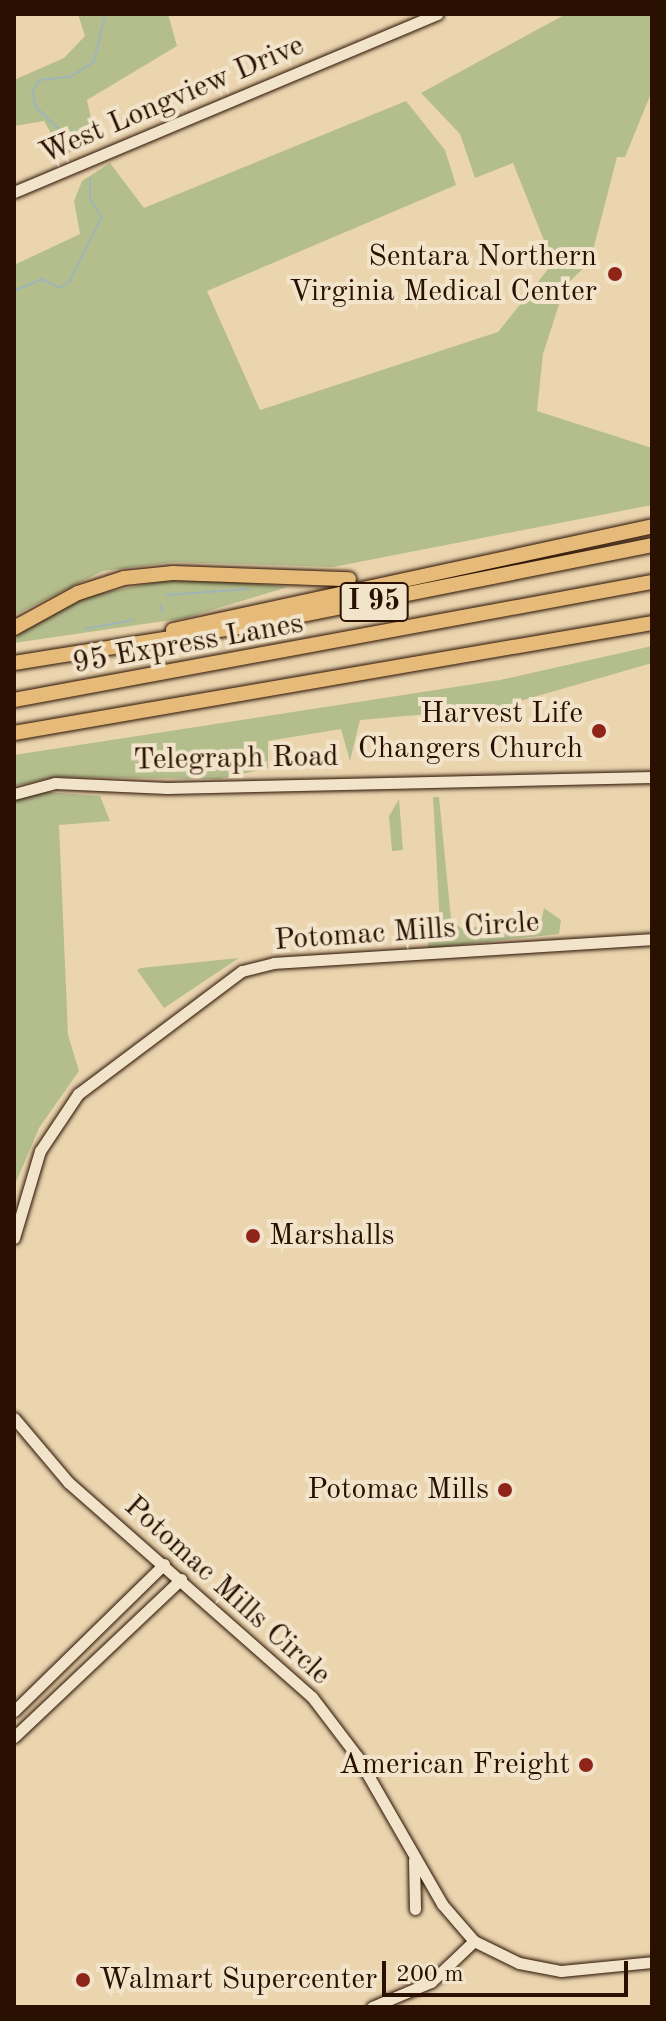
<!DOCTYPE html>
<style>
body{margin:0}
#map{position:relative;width:666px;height:2021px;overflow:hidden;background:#ebd5af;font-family:"Old Standard TT",serif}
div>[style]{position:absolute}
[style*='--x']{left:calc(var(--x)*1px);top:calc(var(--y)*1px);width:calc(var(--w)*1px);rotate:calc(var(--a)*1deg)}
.green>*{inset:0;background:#b4be8d}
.stream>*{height:2px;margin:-1px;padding:0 1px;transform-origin:1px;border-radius:1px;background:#9fb5b7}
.roads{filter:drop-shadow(0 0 2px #291001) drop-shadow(0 0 2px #291001)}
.secondary>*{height:11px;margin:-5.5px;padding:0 5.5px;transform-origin:5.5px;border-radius:5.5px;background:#f2e4cb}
.highway>*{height:14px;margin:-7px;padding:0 7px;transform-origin:7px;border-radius:7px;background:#e6ba78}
.dots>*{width:22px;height:22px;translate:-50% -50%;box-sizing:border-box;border:4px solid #f2e4cb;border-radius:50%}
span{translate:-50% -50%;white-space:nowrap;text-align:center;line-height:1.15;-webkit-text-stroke:8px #f2e4cb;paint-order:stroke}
.shield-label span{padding:2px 6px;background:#f2e4cb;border:2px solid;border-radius:6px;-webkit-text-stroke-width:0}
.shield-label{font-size:28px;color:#291001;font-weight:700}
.street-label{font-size:30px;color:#291001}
.poi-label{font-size:30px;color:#291001}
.right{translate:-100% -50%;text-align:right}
.left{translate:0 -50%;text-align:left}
.frame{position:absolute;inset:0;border:16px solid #291001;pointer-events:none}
.scale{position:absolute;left:382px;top:1961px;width:246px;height:36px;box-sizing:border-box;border:4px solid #291001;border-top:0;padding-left:10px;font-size:24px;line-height:28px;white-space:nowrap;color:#291001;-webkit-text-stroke:6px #f2e4cb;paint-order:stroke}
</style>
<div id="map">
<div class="green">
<i style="clip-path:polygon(78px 14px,168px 14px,177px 46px,87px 100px,96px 142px,63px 155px,44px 121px,14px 126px,14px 80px,64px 58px,85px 36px)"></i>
<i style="clip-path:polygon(566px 14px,652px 14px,652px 91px,625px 157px,617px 157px,590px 262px,565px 286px,543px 354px,537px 411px,652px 448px,652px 505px,333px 567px,172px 562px,103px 571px,14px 615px,14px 265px,80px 234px,74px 201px,82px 181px,110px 163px,144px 208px,406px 101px,445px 150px,456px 185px,207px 291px,260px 410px,498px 332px,553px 263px,513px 163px,475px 178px,460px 134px,421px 93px)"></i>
<i style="clip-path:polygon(183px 577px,288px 587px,185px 618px,14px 643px,14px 634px,73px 599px)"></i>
<i style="clip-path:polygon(652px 646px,652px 663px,496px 708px,360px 720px,350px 761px,341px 729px,268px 741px,268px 768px,220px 779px,56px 777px,14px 786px,14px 755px,500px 680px)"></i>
<i style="clip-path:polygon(47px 792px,100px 796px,110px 821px,59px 825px,68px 1035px,79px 1071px,39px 1128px,14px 1187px,14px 799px)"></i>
<i style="clip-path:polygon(433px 797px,439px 797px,451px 919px,462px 929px,542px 918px,544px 908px,561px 920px,559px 934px,428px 948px,429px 925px,440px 924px)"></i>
<i style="clip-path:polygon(399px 799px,403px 850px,392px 851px,389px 816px)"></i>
<i style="clip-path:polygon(239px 958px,164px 1008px,137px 970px,141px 968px)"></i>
</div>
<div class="stream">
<i style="--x:77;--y:147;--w:59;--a:-135.7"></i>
<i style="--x:35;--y:106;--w:15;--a:-101"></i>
<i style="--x:32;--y:91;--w:14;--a:-54"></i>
<i style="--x:40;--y:80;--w:30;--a:-6"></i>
<i style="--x:70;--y:77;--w:28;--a:-32"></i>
<i style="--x:94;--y:62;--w:49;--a:-77.1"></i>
<i style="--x:14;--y:291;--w:30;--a:-23"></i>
<i style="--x:42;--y:279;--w:19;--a:28"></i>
<i style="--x:59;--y:288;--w:13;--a:-32"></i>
<i style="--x:70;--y:281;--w:72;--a:-63.4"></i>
<i style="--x:102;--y:217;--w:21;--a:-125"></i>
<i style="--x:90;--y:200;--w:21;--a:-90"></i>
<i style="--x:166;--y:595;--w:83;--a:-4.1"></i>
<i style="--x:161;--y:605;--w:7;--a:82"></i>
<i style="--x:85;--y:629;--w:49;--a:-10.6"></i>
</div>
<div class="roads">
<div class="secondary">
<i style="--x:14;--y:192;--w:459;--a:-22.8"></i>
<i style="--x:14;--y:794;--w:42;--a:-15"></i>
<i style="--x:55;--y:783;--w:112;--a:2.6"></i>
<i style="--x:167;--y:788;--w:485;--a:-1.3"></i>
<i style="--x:14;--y:1238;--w:91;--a:-73.4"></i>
<i style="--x:40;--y:1151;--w:69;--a:-56.3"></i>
<i style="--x:78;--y:1094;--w:205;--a:-36.9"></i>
<i style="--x:242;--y:971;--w:33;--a:-14"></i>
<i style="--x:274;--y:963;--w:379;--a:-3.6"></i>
<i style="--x:14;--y:1418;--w:84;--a:49.8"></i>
<i style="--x:68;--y:1482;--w:325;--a:41.4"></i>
<i style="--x:312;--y:1697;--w:74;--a:52.7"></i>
<i style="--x:357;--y:1756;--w:171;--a:60.1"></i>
<i style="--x:442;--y:1904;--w:49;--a:49.1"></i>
<i style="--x:474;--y:1941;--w:50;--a:26.1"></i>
<i style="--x:519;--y:1963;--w:43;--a:10.8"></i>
<i style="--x:561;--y:1971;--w:91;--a:-5.6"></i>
<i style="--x:14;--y:1711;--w:210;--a:-44.4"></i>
<i style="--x:14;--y:1737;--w:230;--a:-43.4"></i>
<i style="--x:414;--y:1860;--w:49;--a:88.8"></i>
<i style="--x:372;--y:2007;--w:64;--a:-23"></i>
<i style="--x:431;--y:1982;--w:59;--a:-43.6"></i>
</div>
<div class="highway">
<i style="--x:14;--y:628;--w:73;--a:-28.7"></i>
<i style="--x:78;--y:593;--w:48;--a:-18.1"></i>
<i style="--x:124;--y:578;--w:49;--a:-5.8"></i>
<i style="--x:173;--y:573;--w:176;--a:2"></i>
<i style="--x:173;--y:630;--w:490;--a:-12.2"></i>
<i style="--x:14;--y:663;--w:241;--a:-9.1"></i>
<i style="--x:252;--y:625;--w:408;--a:-11.3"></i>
<i style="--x:14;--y:700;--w:649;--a:-10.48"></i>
<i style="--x:14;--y:733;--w:647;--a:-9.78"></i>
</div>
</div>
<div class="dots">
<i style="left:615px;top:274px;background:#8f2418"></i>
<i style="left:599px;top:731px;background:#8f2418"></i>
<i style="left:253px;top:1236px;background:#8f2418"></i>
<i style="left:505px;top:1490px;background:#8f2418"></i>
<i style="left:586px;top:1765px;background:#8f2418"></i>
<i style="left:83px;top:1980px;background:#8f2418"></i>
</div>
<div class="shield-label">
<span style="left:374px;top:602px">I 95</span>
</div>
<div class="street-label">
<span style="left:172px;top:100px;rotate:-23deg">West Longview Drive</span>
<span style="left:188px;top:644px;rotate:-10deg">95 Express Lanes</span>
<span style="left:236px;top:759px;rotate:-1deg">Telegraph Road</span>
<span style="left:407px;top:932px;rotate:-4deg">Potomac Mills Circle</span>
<span style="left:227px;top:1591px;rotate:42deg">Potomac Mills Circle</span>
</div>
<div class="poi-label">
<span class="right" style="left:597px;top:274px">Sentara Northern<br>Virginia Medical Center</span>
<span class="right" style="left:583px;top:731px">Harvest Life<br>Changers Church</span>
<span class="left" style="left:269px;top:1236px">Marshalls</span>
<span class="right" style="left:489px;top:1490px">Potomac Mills</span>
<span class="right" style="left:570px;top:1765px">American Freight</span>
<span class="left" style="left:99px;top:1980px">Walmart Supercenter</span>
</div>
<div class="frame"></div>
<div class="scale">200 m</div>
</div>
